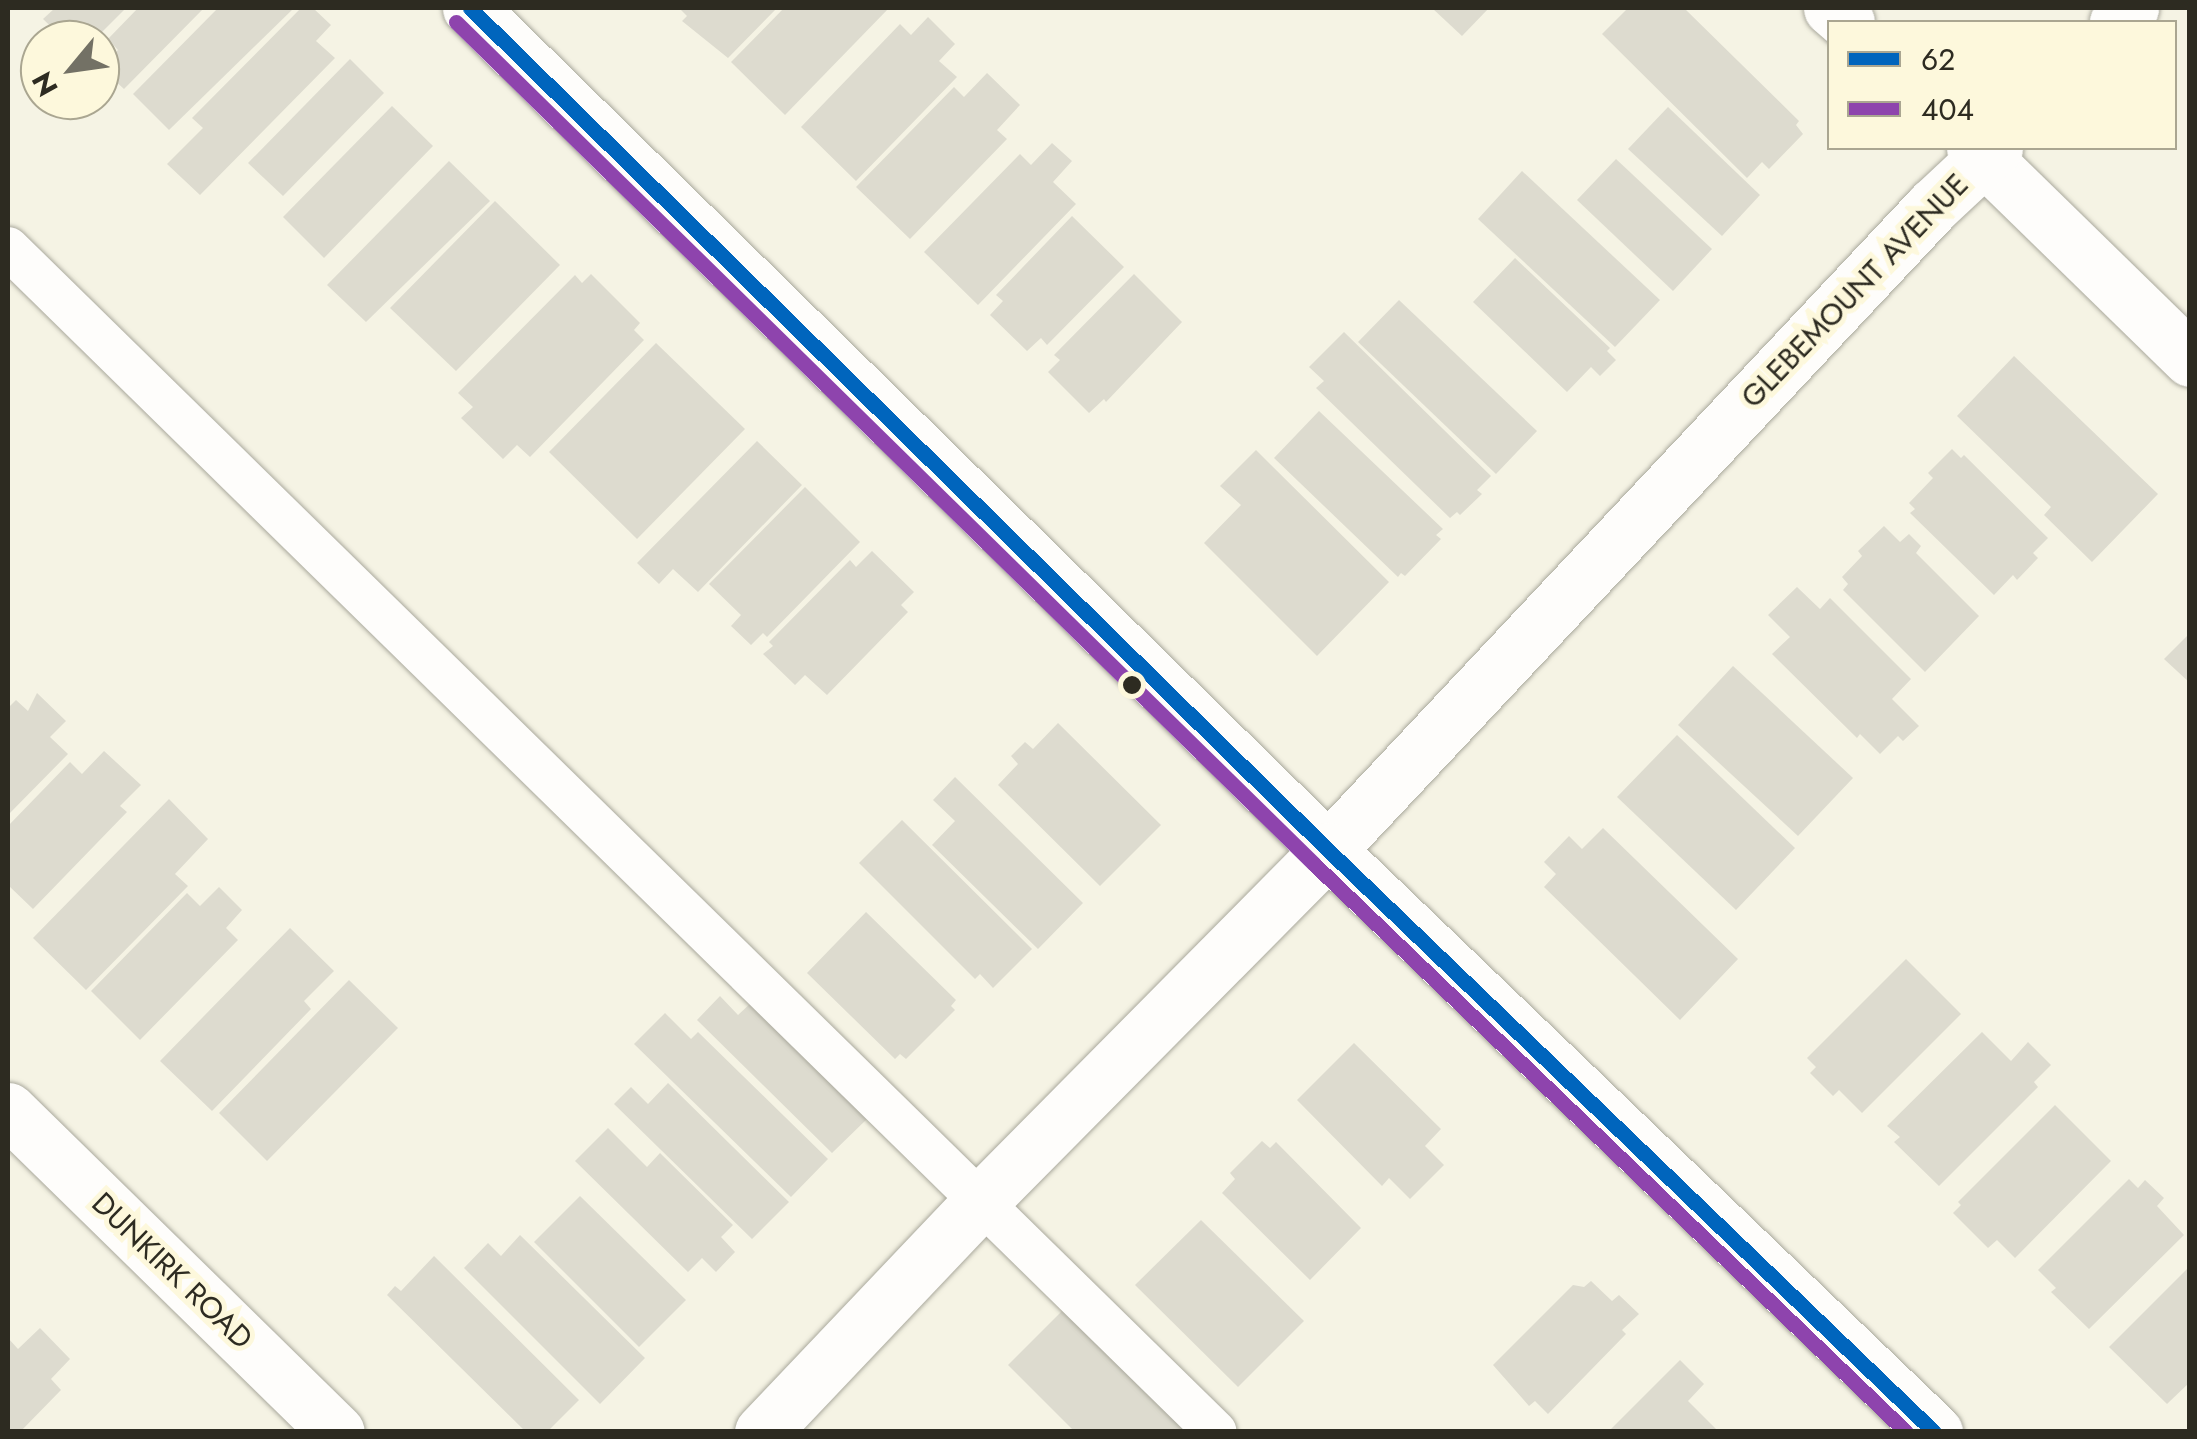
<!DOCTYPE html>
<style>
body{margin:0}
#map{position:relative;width:2197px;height:1439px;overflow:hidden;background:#f5f3e4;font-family:Jost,sans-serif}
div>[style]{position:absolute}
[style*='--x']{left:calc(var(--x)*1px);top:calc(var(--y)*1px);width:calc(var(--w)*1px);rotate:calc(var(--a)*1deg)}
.building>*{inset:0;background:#dddbcf}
.roads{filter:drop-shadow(0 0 2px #aaa99d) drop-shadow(0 0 2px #aaa99d)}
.lane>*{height:42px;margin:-21px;padding:0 21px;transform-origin:21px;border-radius:21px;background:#fefdfb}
.street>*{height:55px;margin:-27.5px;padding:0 27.5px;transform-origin:27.5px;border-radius:27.5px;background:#fefdfb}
.secondary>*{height:55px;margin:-27.5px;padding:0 27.5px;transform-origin:27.5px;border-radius:27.5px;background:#fefdfb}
.bus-1>*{height:15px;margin:-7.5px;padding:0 7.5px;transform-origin:7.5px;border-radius:7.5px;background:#0065bd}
.bus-2>*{height:15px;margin:-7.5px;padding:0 7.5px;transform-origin:7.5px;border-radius:7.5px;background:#8e44ad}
.dots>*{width:28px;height:28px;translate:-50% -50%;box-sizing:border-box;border:5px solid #fdf8dc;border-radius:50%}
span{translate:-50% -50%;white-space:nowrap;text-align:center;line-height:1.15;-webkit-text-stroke:10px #fdf8dc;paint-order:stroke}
.street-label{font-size:30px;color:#2d2b21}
.frame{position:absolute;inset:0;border:10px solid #2d2b21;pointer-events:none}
.legend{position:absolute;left:1827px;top:20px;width:350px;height:130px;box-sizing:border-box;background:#fdf8dc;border:2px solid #aaa691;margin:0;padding:12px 18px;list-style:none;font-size:30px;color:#2d2b21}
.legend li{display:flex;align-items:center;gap:20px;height:50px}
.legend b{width:50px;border:2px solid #aaa691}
.north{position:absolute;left:20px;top:20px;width:100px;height:100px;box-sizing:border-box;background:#fdf8dc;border:2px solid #aaa691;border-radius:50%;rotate:241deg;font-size:28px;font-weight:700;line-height:40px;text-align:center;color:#2d2b21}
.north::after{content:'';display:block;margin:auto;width:35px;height:45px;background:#737165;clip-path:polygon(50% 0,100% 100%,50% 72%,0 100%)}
</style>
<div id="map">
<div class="building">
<i style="clip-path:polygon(55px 8px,126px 8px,94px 40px,65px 40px,43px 19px)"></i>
<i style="clip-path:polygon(138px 8px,204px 8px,124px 89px,100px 67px,118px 50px,108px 39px)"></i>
<i style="clip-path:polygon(218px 8px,294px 8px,169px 130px,133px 94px)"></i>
<i style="clip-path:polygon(301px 8px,313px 8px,331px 25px,316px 41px,335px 58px,200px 195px,167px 164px,203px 128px,192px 118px)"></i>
<i style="clip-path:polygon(679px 8px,777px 8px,728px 58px,682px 21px,687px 16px)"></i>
<i style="clip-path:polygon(784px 8px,889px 8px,785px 115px,731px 62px)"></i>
<i style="clip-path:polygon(1432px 8px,1489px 8px,1462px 36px)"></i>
<i style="clip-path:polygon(1628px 8px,1684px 8px,1799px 121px,1796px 125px,1803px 134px,1769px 169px,1762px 162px,1747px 178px,1602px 34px)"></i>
<i style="clip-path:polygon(928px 17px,955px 44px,939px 61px,957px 77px,856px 181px,801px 127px,900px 24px,911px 35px)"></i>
<i style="clip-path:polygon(350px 59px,384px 93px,283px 196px,248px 163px)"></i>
<i style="clip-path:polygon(987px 73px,1020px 105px,997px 130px,1007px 139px,910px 239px,856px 187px,954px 87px,964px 97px)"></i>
<i style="clip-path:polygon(392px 106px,433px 146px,324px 258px,283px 217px)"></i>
<i style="clip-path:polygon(1668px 107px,1760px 195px,1722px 236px,1628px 149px)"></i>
<i style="clip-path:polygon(1052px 143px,1072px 161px,1053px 182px,1076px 204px,978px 305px,924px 252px,1020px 154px,1031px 165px)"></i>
<i style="clip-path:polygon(1616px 159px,1712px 249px,1673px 291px,1577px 200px)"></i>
<i style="clip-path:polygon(449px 161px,490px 201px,366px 322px,327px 285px)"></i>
<i style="clip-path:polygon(1522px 171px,1660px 300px,1615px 347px,1478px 219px)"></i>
<i style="clip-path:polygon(495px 201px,560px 265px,456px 371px,390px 308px)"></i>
<i style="clip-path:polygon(1072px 216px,1124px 267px,1047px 345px,1041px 338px,1027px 351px,990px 315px,1003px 301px,996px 295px)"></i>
<i style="clip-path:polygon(1515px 258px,1610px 348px,1607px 351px,1616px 360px,1600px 376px,1591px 367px,1567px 392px,1473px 302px)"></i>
<i style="clip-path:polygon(591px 274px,640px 323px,634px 330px,644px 340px,530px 457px,517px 445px,503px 459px,461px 418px,473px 407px,458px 393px,575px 275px,582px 283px)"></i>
<i style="clip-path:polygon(1134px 274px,1182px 322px,1106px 402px,1104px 399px,1089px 413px,1048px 372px,1060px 360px,1054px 355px)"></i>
<i style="clip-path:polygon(1399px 300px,1537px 431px,1496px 474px,1358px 342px)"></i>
<i style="clip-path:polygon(1344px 332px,1491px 476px,1477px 490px,1482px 494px,1460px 515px,1457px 512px,1450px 518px,1316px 388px,1324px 381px,1309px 367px)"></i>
<i style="clip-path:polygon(656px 343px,745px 429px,637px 539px,549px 452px)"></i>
<i style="clip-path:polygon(2014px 356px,2158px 494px,2092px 562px,2044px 515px,2051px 507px,1957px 416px)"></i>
<i style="clip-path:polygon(1319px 411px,1443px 529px,1436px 535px,1441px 539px,1405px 576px,1401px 573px,1398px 577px,1274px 458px)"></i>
<i style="clip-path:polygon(757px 441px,802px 485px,698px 592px,673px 569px,659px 584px,637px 563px)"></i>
<i style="clip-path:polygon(1952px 449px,1961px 458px,1964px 455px,2048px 538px,2033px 553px,2038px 558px,2017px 580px,2013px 575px,1994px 595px,1910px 513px,1915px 509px,1909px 503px,1933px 478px,1928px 473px)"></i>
<i style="clip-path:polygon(1256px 450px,1389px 582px,1317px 656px,1204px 543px,1241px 505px,1220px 486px)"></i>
<i style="clip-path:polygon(805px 487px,860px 542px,767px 637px,763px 633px,751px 645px,731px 626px,741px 615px,709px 584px)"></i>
<i style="clip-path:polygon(1884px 526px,1900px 542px,1909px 534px,1921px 546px,1916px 553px,1979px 616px,1925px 672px,1843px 590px,1848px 584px,1842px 577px,1862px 556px,1858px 551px)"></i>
<i style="clip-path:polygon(872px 551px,914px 592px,901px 605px,908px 612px,827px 695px,805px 675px,795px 685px,763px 654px,773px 646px,769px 642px,850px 560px,856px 567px)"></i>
<i style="clip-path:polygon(1797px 587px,1820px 609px,1830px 598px,1911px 679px,1892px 699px,1919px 726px,1903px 741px,1898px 736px,1880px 754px,1860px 734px,1857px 738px,1772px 654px,1790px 637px,1768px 615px)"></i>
<i style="clip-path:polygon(2190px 633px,2190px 683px,2164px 659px)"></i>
<i style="clip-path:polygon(1733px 666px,1853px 778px,1798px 836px,1678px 725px)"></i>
<i style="clip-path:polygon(37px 693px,66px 721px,50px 737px,68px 754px,8px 815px,8px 708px,16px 700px,28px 711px)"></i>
<i style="clip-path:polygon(1058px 723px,1161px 825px,1100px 886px,998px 785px,1018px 764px,1011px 756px,1025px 742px,1033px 749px)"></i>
<i style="clip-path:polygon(1677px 735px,1795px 848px,1736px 910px,1617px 797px)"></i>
<i style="clip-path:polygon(104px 751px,141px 785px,120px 806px,127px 812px,33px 909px,8px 885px,8px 826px,70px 762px,82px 774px)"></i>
<i style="clip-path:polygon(955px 777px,1083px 903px,1038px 949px,932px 845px,955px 821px,933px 800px)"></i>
<i style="clip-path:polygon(169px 799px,208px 839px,175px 874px,188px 886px,86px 990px,33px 938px)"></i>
<i style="clip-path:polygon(902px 820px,1032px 949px,993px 988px,980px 974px,975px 979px,859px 863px)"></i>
<i style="clip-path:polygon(1603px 828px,1738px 959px,1680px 1020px,1544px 887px,1556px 874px,1544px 862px,1569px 836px,1582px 849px)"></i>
<i style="clip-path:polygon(219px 887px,242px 910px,226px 928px,238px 940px,140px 1040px,91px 991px,187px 893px,200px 906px)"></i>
<i style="clip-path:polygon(866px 912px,956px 1000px,951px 1006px,955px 1010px,906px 1059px,900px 1054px,895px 1059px,807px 973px)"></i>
<i style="clip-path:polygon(290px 928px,334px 971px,304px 1001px,311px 1009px,212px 1111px,160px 1061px)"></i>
<i style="clip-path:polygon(1906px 959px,1961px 1014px,1862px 1113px,1839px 1090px,1833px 1096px,1810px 1073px,1816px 1067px,1807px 1058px)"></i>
<i style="clip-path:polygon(349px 980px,398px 1028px,267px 1161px,219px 1113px)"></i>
<i style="clip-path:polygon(720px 996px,738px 1015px,752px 1002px,868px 1118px,832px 1153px,697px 1020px)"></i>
<i style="clip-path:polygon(665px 1013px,691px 1039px,698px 1032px,828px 1159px,791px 1197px,634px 1044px)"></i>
<i style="clip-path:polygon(1982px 1032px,2011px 1061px,2028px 1042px,2051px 1065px,2034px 1082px,2038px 1087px,1939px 1186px,1894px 1142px,1900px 1137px,1887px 1126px)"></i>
<i style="clip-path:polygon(1354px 1043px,1441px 1129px,1425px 1146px,1444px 1165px,1410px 1199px,1389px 1178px,1382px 1186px,1297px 1100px)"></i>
<i style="clip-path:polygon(668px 1083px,789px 1202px,752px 1239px,614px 1104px,631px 1087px,648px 1104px)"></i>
<i style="clip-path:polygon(2055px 1105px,2111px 1161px,2015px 1258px,1997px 1240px,1988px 1248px,1953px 1213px,1961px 1205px,1958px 1202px)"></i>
<i style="clip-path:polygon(608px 1128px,647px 1167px,660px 1153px,733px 1225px,721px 1237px,735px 1252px,716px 1272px,702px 1258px,688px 1272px,575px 1161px)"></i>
<i style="clip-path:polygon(1262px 1141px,1270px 1148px,1276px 1142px,1361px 1228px,1310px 1280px,1222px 1193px,1235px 1179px,1230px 1173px)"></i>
<i style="clip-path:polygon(2129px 1179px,2138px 1188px,2145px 1180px,2164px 1198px,2157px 1206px,2184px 1235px,2089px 1329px,2051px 1292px,2056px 1288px,2038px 1270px)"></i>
<i style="clip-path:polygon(580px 1196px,686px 1300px,639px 1347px,534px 1242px)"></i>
<i style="clip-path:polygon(1201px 1220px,1304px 1321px,1238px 1387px,1135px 1285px)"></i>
<i style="clip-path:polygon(520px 1235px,645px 1358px,600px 1404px,464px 1268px,488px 1243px,501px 1256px)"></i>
<i style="clip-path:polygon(434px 1256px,579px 1400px,547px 1432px,526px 1432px,387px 1295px,395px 1286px,401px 1291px)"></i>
<i style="clip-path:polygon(2190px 1266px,2190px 1382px,2167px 1404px,2109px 1347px)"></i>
<i style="clip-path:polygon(1591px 1281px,1612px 1301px,1619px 1295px,1639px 1314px,1622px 1330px,1626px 1334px,1548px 1414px,1535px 1401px,1529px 1406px,1493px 1365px,1573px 1285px,1584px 1287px)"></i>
<i style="clip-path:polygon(1064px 1309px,1188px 1432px,1075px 1432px,1008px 1365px)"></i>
<i style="clip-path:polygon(40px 1328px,70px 1359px,51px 1379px,61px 1390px,20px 1432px,8px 1432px,8px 1338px,18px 1349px)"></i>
<i style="clip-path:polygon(1680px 1360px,1704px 1384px,1688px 1401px,1719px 1432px,1608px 1432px)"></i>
</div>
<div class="roads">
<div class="lane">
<i style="--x:8;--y:248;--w:1691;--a:44.43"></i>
</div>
<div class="street">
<i style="--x:1831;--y:8;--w:21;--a:41"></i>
<i style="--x:2117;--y:22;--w:20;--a:-45"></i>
<i style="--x:1974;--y:148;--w:302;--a:44.3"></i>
<i style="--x:8;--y:1110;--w:460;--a:44.4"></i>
<i style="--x:762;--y:1432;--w:318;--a:-46.5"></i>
<i style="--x:981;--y:1201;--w:494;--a:-45.3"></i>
<i style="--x:1328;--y:850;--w:884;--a:-46.79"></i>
<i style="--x:1933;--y:206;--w:85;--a:-43.1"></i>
</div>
<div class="secondary">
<i style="--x:470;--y:8;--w:1202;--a:44.46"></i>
<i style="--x:1328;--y:850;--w:841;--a:43.8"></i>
</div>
</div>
<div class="bus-1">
<i style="--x:470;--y:8;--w:1202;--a:44.46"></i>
<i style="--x:1328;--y:850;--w:840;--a:43.84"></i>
</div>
<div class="bus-2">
<i style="--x:456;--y:22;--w:1202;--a:44.46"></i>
<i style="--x:1314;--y:864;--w:820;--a:43.81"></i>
</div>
<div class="dots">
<i style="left:1132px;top:685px;background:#2d2b21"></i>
</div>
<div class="street-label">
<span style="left:1855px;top:291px;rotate:-46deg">GLEBEMOUNT AVENUE</span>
<span style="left:172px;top:1271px;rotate:44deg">DUNKIRK ROAD</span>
</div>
<div class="frame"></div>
<ul class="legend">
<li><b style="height:12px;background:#0065bd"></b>62</li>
<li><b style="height:12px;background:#8e44ad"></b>404</li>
</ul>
<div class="north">N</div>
</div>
